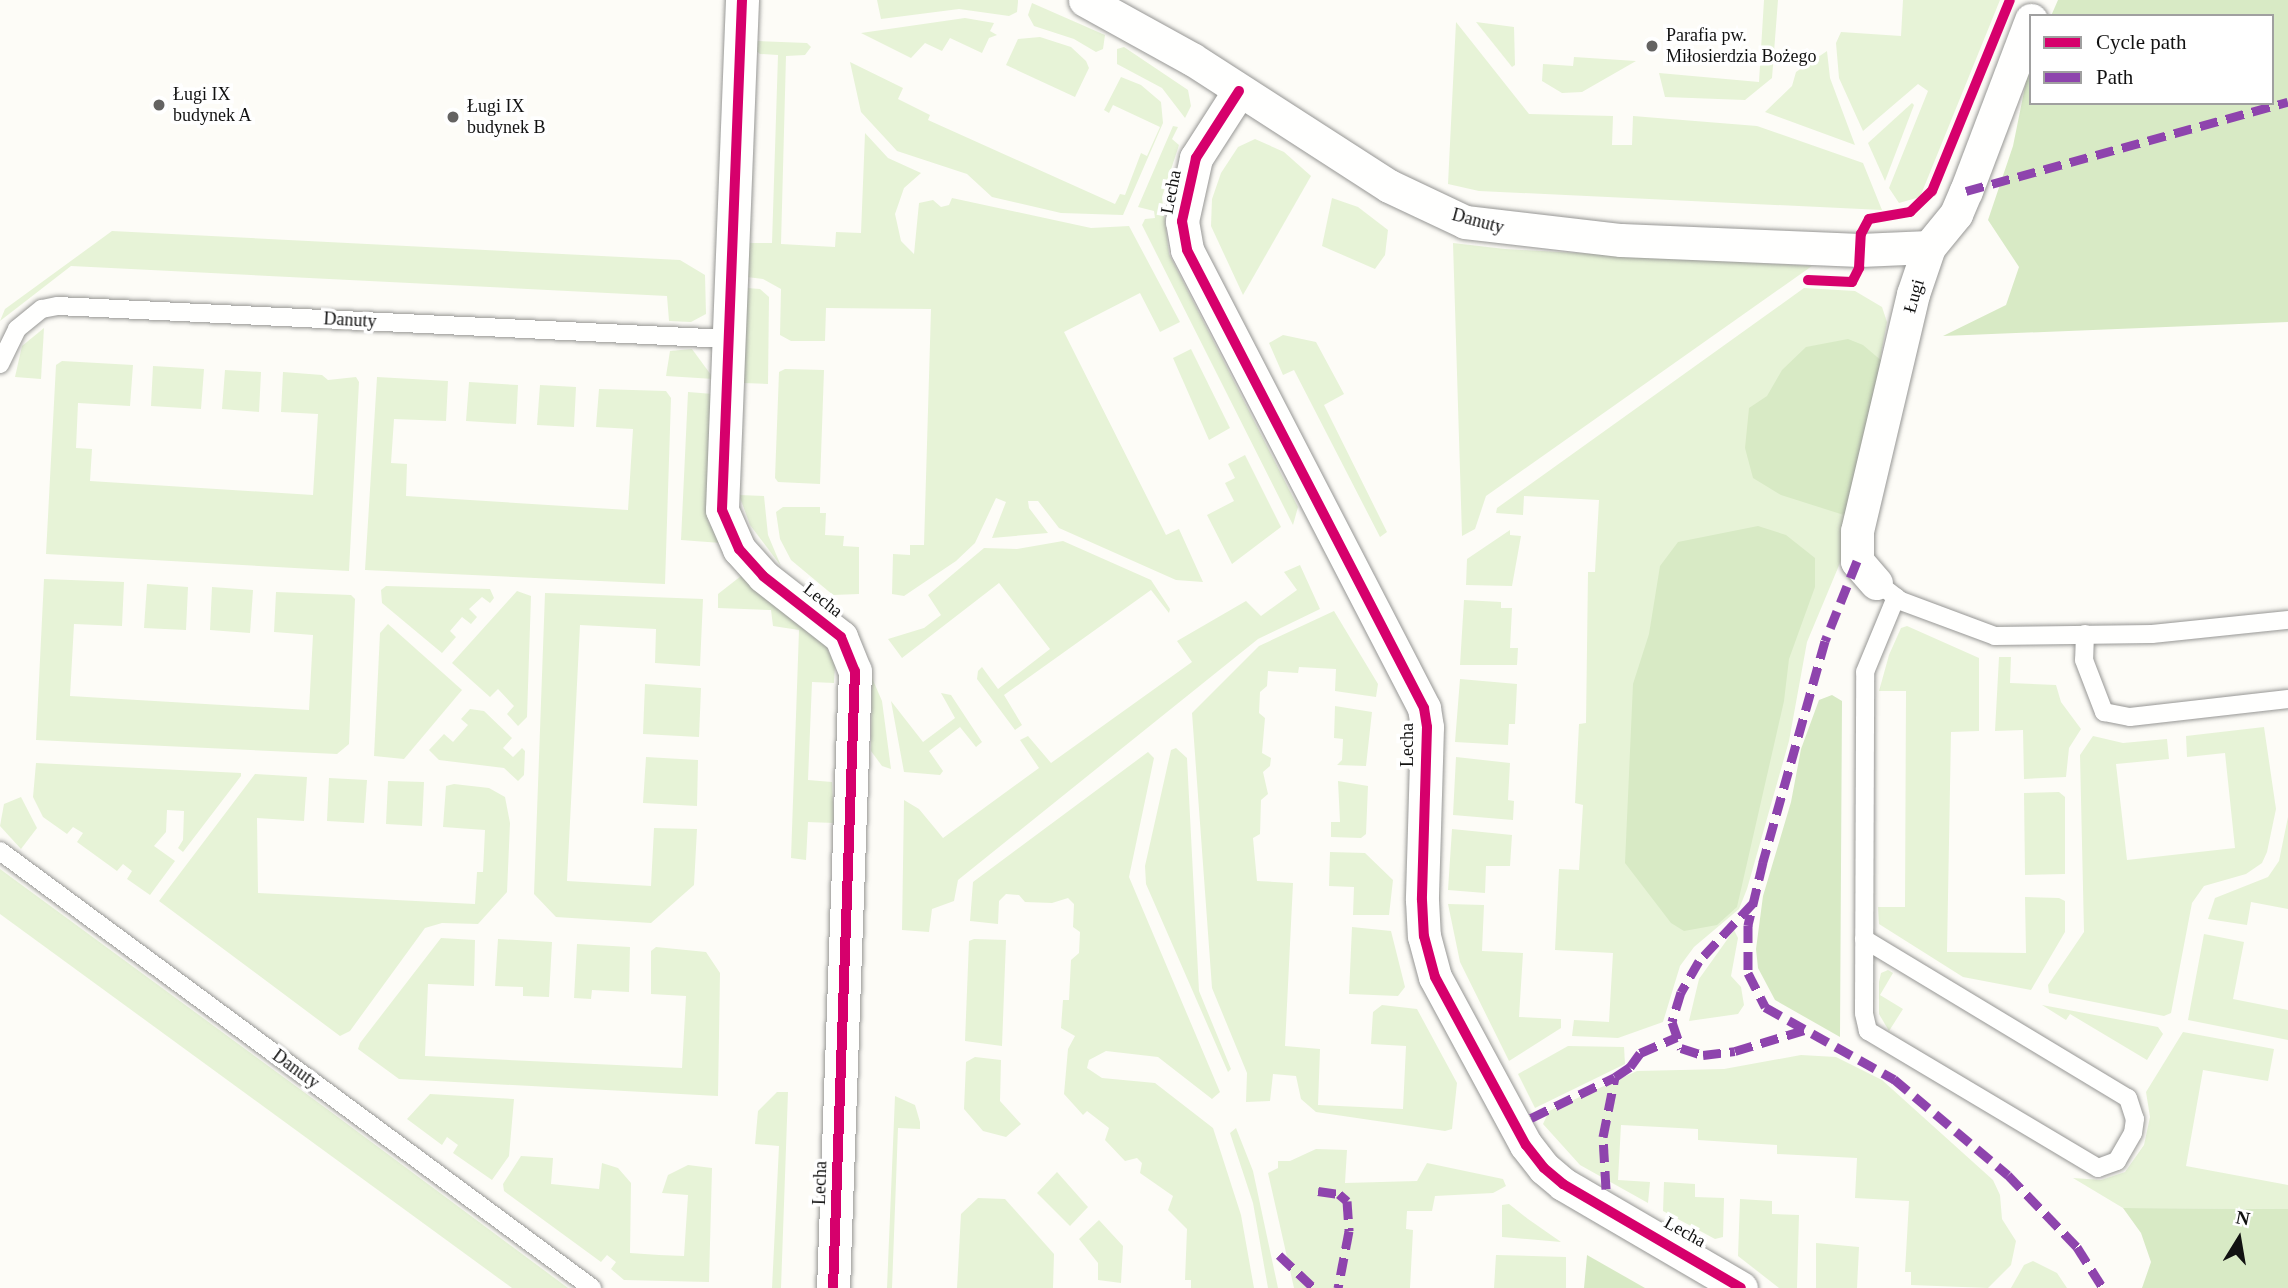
<!DOCTYPE html>
<meta charset="utf-8">
<style>
body{margin:0}
#map{position:relative;width:2288px;height:1288px;overflow:hidden;background:#fdfcf7;font-family:"Times New Roman",serif}
div>[style]{position:absolute}
[style*='--x']{left:calc(var(--x)*1px);top:calc(var(--y)*1px);width:calc(var(--w)*1px);rotate:calc(var(--a)*1deg)}
.green>*{inset:0;background:#e7f3d7}
.forest>*{inset:0;background:#d8eac5}
.roads{filter:drop-shadow(0 0 2px #979795) drop-shadow(0 0 2px #979795)}
.lane>*{height:18px;margin:-9px;padding:0 9px;transform-origin:9px;border-radius:9px;background:#fffffe}
.street>*{height:33px;margin:-16.5px;padding:0 16.5px;transform-origin:16.5px;border-radius:16.5px;background:#fffffe}
.quiet>*{height:9px;margin-top:-4.5px;transform-origin:0;background:repeating-linear-gradient(90deg,#8e44ad 0 18px,transparent 0 27px)}
.cycleway>*{height:10px;margin:-5px;padding:0 5px;transform-origin:5px;border-radius:5px;background:#d6006c}
.dots>*{width:19px;height:19px;translate:-50% -50%;box-sizing:border-box;border:4px solid #fff;border-radius:50%}
span{translate:-50% -50%;white-space:nowrap;text-align:center;line-height:1.15;-webkit-text-stroke:7px #fff;paint-order:stroke}
.poi-label{font-size:18px;color:#111}
.left{translate:0 -50%;text-align:left}
.street-label{font-size:18px;color:#111}
.legend{position:absolute;left:2029px;top:14px;width:245px;height:91px;box-sizing:border-box;background:#fff;border:2px solid #a0a0a0;margin:0;padding:9px 12px;list-style:none;font-size:21px;color:#111}
.legend li{display:flex;align-items:center;gap:14px;height:35px}
.legend b{width:35px;border:2px solid #a0a0a0}
.north{position:absolute;left:2204px;top:1204px;width:70px;height:70px;-webkit-text-stroke:5px #fff;paint-order:stroke;rotate:11deg;font-size:19px;font-weight:700;line-height:28px;text-align:center;color:#111}
.north::after{content:'';display:block;margin:auto;width:24px;height:32px;background:#111;clip-path:polygon(50% 0,100% 100%,50% 72%,0 100%)}
</style>
<div id="map">
<div class="green">
<i style="clip-path:polygon(877px 0,1018px 0,1018px 2px,1017px 12px,1009px 16px,959px 9px,881px 19px)"></i>
<i style="clip-path:polygon(1764px 0,1778px 0,1772px 78px,1745px 100px,1665px 97px,1659px 73px,1759px 82px)"></i>
<i style="clip-path:polygon(1903px 0,2000px 0,1920px 197px,1899px 203px,1889px 188px,1928px 91px,1918px 84px,1863px 131px,1839px 78px,1836px 43px,1841px 32px,1901px 36px)"></i>
<i style="clip-path:polygon(1032px 3px,1105px 35px,1103px 49px,1096px 52px,1074px 39px,1034px 26px,1028px 15px)"></i>
<i style="clip-path:polygon(965px 18px,994px 23px,990px 31px,997px 35px,989px 38px,982px 53px,950px 38px,942px 51px,925px 43px,911px 58px,861px 33px)"></i>
<i style="clip-path:polygon(1456px 22px,1529px 114px,1613px 116px,1612px 145px,1632px 145px,1633px 116px,1757px 126px,1863px 163px,1882px 210px,1479px 191px,1448px 184px)"></i>
<i style="clip-path:polygon(1476px 22px,1514px 27px,1515px 65px,1512px 67px)"></i>
<i style="clip-path:polygon(1040px 37px,1071px 47px,1086px 61px,1089px 68px,1075px 97px,1006px 65px,1018px 39px)"></i>
<i style="clip-path:polygon(757px 41px,807px 43px,811px 47px,805px 55px,786px 56px,781px 244px,835px 247px,836px 232px,861px 233px,865px 133px,888px 158px,921px 173px,904px 188px,895px 214px,901px 241px,914px 254px,919px 203px,933px 200px,941px 207px,949px 205px,952px 198px,1091px 228px,1129px 226px,1180px 322px,1160px 332px,1140px 293px,1064px 332px,1166px 535px,1179px 529px,1203px 582px,1176px 580px,1059px 528px,1038px 501px,1028px 501px,1029px 508px,1048px 533px,992px 538px,1006px 502px,996px 498px,975px 543px,956px 561px,904px 596px,892px 594px,893px 554px,910px 555px,910px 545px,924px 545px,931px 309px,826px 308px,825px 341px,791px 341px,780px 335px,781px 289px,763px 279px,747px 277px,746px 243px,772px 243px,778px 55px,760px 54px,753px 48px)"></i>
<i style="clip-path:polygon(1124px 47px,1188px 90px,1191px 106px,1185px 118px,1162px 88px,1117px 64px,1117px 49px)"></i>
<i style="clip-path:polygon(1827px 51px,1830px 78px,1855px 145px,1765px 112px,1792px 86px,1796px 72px)"></i>
<i style="clip-path:polygon(1574px 57px,1636px 61px,1582px 92px,1562px 93px,1542px 81px,1543px 64px,1573px 66px)"></i>
<i style="clip-path:polygon(850px 62px,903px 88px,898px 99px,930px 115px,928px 120px,1115px 204px,1120px 194px,1125px 195px,1141px 153px,1147px 156px,1160px 127px,1113px 105px,1109px 113px,1104px 110px,1121px 77px,1141px 85px,1161px 102px,1163px 123px,1123px 215px,1061px 213px,992px 197px,967px 174px,897px 151px,861px 112px)"></i>
<i style="clip-path:polygon(1912px 103px,1914px 105px,1885px 181px,1868px 143px)"></i>
<i style="clip-path:polygon(1173px 126px,1178px 127px,1172px 139px,1179px 145px,1162px 197px,1169px 254px,1298px 507px,1293px 525px,1142px 225px,1145px 219px,1155px 218px,1154px 211px,1138px 207px)"></i>
<i style="clip-path:polygon(1255px 139px,1284px 152px,1311px 176px,1243px 295px,1211px 226px,1212px 199px,1221px 173px,1238px 147px)"></i>
<i style="clip-path:polygon(1332px 198px,1358px 207px,1388px 230px,1385px 255px,1375px 269px,1322px 246px)"></i>
<i style="clip-path:polygon(112px 231px,680px 260px,705px 275px,706px 314px,691px 322px,669px 321px,667px 296px,71px 266px,0 321px,5px 309px)"></i>
<i style="clip-path:polygon(1453px 243px,1505px 249px,1812px 266px,1486px 496px,1475px 529px,1462px 536px)"></i>
<i style="clip-path:polygon(747px 288px,760px 289px,769px 297px,768px 384px,743px 383px)"></i>
<i style="clip-path:polygon(1804px 288px,1855px 291px,1882px 307px,1887px 322px,1845px 551px,1807px 642px,1789px 741px,1747px 889px,1739px 909px,1694px 947px,1680px 966px,1663px 1022px,1618px 1038px,1572px 1036px,1574px 1020px,1609px 1022px,1613px 953px,1555px 950px,1559px 869px,1579px 870px,1583px 805px,1575px 803px,1579px 724px,1586px 723px,1588px 572px,1595px 572px,1599px 500px,1524px 496px,1523px 515px,1496px 513px,1497px 508px)"></i>
<i style="clip-path:polygon(44px 328px,41px 379px,15px 377px,22px 346px)"></i>
<i style="clip-path:polygon(1283px 335px,1316px 342px,1344px 394px,1324px 405px,1387px 532px,1380px 537px,1294px 370px,1283px 375px,1269px 343px)"></i>
<i style="clip-path:polygon(692px 349px,714px 379px,666px 376px,670px 351px)"></i>
<i style="clip-path:polygon(1191px 349px,1230px 428px,1209px 440px,1173px 358px)"></i>
<i style="clip-path:polygon(62px 361px,133px 365px,130px 406px,78px 403px,76px 448px,92px 449px,90px 481px,313px 495px,318px 414px,281px 412px,283px 372px,322px 375px,328px 380px,356px 377px,359px 382px,349px 571px,46px 554px,56px 365px)"></i>
<i style="clip-path:polygon(153px 366px,204px 369px,201px 409px,151px 406px)"></i>
<i style="clip-path:polygon(785px 369px,824px 370px,820px 484px,778px 482px,775px 478px,779px 372px)"></i>
<i style="clip-path:polygon(225px 370px,261px 372px,259px 412px,222px 409px)"></i>
<i style="clip-path:polygon(377px 377px,448px 381px,446px 421px,394px 419px,391px 463px,407px 464px,406px 496px,628px 510px,633px 429px,596px 427px,599px 389px,666px 391px,671px 398px,665px 584px,365px 570px)"></i>
<i style="clip-path:polygon(469px 382px,518px 385px,516px 424px,466px 421px)"></i>
<i style="clip-path:polygon(540px 385px,576px 387px,574px 427px,537px 425px)"></i>
<i style="clip-path:polygon(688px 392px,713px 394px,708px 521px,721px 543px,681px 540px)"></i>
<i style="clip-path:polygon(1245px 455px,1281px 527px,1232px 564px,1207px 515px,1234px 501px,1225px 483px,1235px 478px,1228px 464px)"></i>
<i style="clip-path:polygon(739px 495px,764px 496px,768px 535px,781px 566px,750px 525px)"></i>
<i style="clip-path:polygon(783px 507px,820px 507px,820px 513px,826px 513px,825px 535px,844px 536px,843px 546px,859px 547px,859px 594px,833px 595px,791px 560px,780px 539px,776px 512px)"></i>
<i style="clip-path:polygon(1510px 530px,1510px 535px,1521px 536px,1512px 586px,1466px 585px,1467px 559px)"></i>
<i style="clip-path:polygon(1063px 541px,1151px 580px,1170px 609px,1169px 613px,1151px 590px,1004px 695px,1022px 725px,1015px 730px,977px 679px,978px 671px,982px 667px,998px 689px,1050px 649px,999px 583px,902px 658px,888px 639px,924px 628px,941px 615px,928px 595px,984px 548px,1017px 549px)"></i>
<i style="clip-path:polygon(1300px 565px,1320px 609px,1258px 639px,958px 880px,954px 901px,932px 909px,929px 932px,902px 930px,904px 800px,919px 809px,943px 838px,1039px 768px,1020px 740px,1028px 736px,1051px 763px,1192px 662px,1177px 641px,1246px 601px,1261px 616px,1297px 590px,1284px 572px)"></i>
<i style="clip-path:polygon(741px 576px,826px 646px,835px 665px,834px 683px,812px 682px,808px 780px,832px 782px,834px 823px,808px 822px,806px 860px,791px 858px,799px 630px,773px 626px,771px 610px,718px 608px,718px 594px)"></i>
<i style="clip-path:polygon(44px 579px,124px 582px,122px 626px,74px 624px,70px 696px,309px 710px,313px 635px,274px 632px,276px 592px,351px 595px,355px 599px,349px 744px,337px 754px,36px 740px)"></i>
<i style="clip-path:polygon(147px 584px,188px 587px,186px 630px,144px 628px)"></i>
<i style="clip-path:polygon(386px 586px,490px 589px,494px 598px,490px 603px,482px 597px,469px 609px,477px 617px,471px 624px,462px 617px,450px 631px,456px 637px,442px 653px,382px 603px,381px 590px)"></i>
<i style="clip-path:polygon(212px 587px,253px 590px,250px 633px,210px 630px)"></i>
<i style="clip-path:polygon(517px 591px,531px 596px,527px 717px,518px 726px,507px 714px,514px 706px,498px 689px,490px 697px,452px 663px)"></i>
<i style="clip-path:polygon(545px 593px,703px 599px,700px 666px,655px 663px,656px 629px,580px 625px,567px 881px,651px 886px,654px 828px,697px 829px,694px 885px,651px 923px,556px 917px,534px 894px)"></i>
<i style="clip-path:polygon(1464px 600px,1501px 602px,1501px 608px,1512px 608px,1510px 648px,1518px 648px,1517px 665px,1460px 665px)"></i>
<i style="clip-path:polygon(1334px 611px,1378px 684px,1376px 697px,1335px 691px,1336px 669px,1299px 667px,1298px 673px,1268px 671px,1267px 686px,1260px 692px,1259px 713px,1265px 718px,1262px 753px,1271px 758px,1270px 766px,1263px 772px,1268px 794px,1261px 800px,1260px 834px,1253px 838px,1257px 881px,1293px 883px,1285px 1046px,1320px 1049px,1318px 1105px,1403px 1109px,1406px 1046px,1371px 1044px,1373px 1012px,1382px 1005px,1417px 1009px,1457px 1083px,1452px 1129px,1445px 1131px,1316px 1112px,1301px 1099px,1296px 1076px,1273px 1074px,1270px 1101px,1246px 1102px,1247px 1073px,1212px 988px,1192px 713px,1259px 646px)"></i>
<i style="clip-path:polygon(388px 624px,462px 690px,404px 759px,374px 756px,380px 633px)"></i>
<i style="clip-path:polygon(1907px 626px,1979px 658px,1979px 731px,1951px 732px,1947px 952px,2026px 953px,2025px 897px,2059px 898px,2065px 901px,2065px 932px,2031px 990px,1963px 977px,1879px 924px,1878px 907px,1905px 907px,1906px 691px,1879px 691px,1889px 655px,1901px 628px)"></i>
<i style="clip-path:polygon(1999px 657px,2011px 657px,2010px 683px,2056px 685px,2061px 702px,2081px 729px,2069px 748px,2066px 777px,2024px 779px,2023px 730px,1995px 731px)"></i>
<i style="clip-path:polygon(872px 678px,882px 701px,891px 769px,882px 766px,871px 751px)"></i>
<i style="clip-path:polygon(1460px 679px,1517px 684px,1515px 724px,1509px 724px,1508px 745px,1455px 742px)"></i>
<i style="clip-path:polygon(645px 684px,701px 688px,699px 737px,643px 734px)"></i>
<i style="clip-path:polygon(941px 693px,951px 695px,982px 742px,976px 747px,960px 727px,929px 751px,943px 771px,940px 775px,904px 772px,891px 701px,923px 742px,955px 718px)"></i>
<i style="clip-path:polygon(1335px 706px,1372px 712px,1366px 766px,1337px 765px,1342px 760px,1343px 739px,1334px 738px)"></i>
<i style="clip-path:polygon(470px 709px,484px 711px,512px 738px,503px 748px,513px 757px,522px 748px,525px 751px,524px 775px,518px 781px,504px 768px,439px 760px,429px 750px,444px 734px,453px 742px,468px 725px,461px 719px)"></i>
<i style="clip-path:polygon(2264px 727px,2276px 809px,2267px 852px,2262px 863px,2246px 874px,2204px 886px,2192px 903px,2171px 1013px,2164px 1016px,2049px 993px,2048px 985px,2084px 932px,2080px 755px,2093px 736px,2123px 743px,2167px 739px,2169px 759px,2116px 764px,2127px 860px,2235px 848px,2225px 753px,2187px 757px,2186px 736px)"></i>
<i style="clip-path:polygon(1176px 748px,1187px 758px,1199px 991px,1231px 1069px,1228px 1072px,1146px 884px,1145px 866px,1171px 750px)"></i>
<i style="clip-path:polygon(1148px 752px,1154px 758px,1129px 877px,1220px 1092px,1212px 1099px,1158px 1057px,1106px 1051px,1089px 1060px,1087px 1068px,1102px 1078px,1155px 1083px,1213px 1128px,1241px 1215px,1254px 1288px,1191px 1288px,1191px 1280px,1185px 1280px,1187px 1229px,1168px 1210px,1173px 1196px,1140px 1173px,1142px 1163px,1137px 1158px,1125px 1161px,1105px 1140px,1109px 1128px,1087px 1111px,1083px 1115px,1064px 1094px,1068px 1049px,1075px 1036px,1061px 1028px,1063px 1000px,1069px 1000px,1071px 960px,1079px 953px,1080px 932px,1073px 927px,1074px 904px,1068px 898px,1052px 903px,1025px 902px,1019px 895px,1006px 894px,999px 901px,998px 924px,970px 921px,973px 882px)"></i>
<i style="clip-path:polygon(646px 757px,698px 760px,697px 806px,643px 803px)"></i>
<i style="clip-path:polygon(1456px 757px,1510px 763px,1508px 800px,1514px 801px,1513px 820px,1453px 815px)"></i>
<i style="clip-path:polygon(36px 763px,241px 773px,241px 776px,183px 852px,178px 848px,183px 840px,184px 811px,167px 810px,166px 832px,154px 846px,175px 861px,150px 895px,127px 879px,132px 871px,123px 864px,117px 871px,77px 842px,83px 833px,73px 827px,67px 834px,43px 817px,33px 797px)"></i>
<i style="clip-path:polygon(255px 774px,307px 777px,304px 821px,257px 818px,258px 893px,475px 904px,477px 872px,483px 872px,485px 830px,443px 827px,446px 786px,454px 784px,489px 788px,505px 797px,510px 823px,507px 892px,478px 924px,442px 923px,425px 928px,350px 1031px,340px 1036px,159px 901px)"></i>
<i style="clip-path:polygon(329px 778px,367px 780px,364px 823px,327px 821px)"></i>
<i style="clip-path:polygon(388px 781px,424px 782px,422px 826px,386px 824px)"></i>
<i style="clip-path:polygon(1338px 781px,1368px 786px,1366px 834px,1361px 838px,1331px 837px,1331px 822px,1340px 822px)"></i>
<i style="clip-path:polygon(2059px 792px,2065px 797px,2065px 874px,2025px 875px,2024px 793px)"></i>
<i style="clip-path:polygon(21px 797px,37px 828px,21px 849px,0 826px,4px 804px)"></i>
<i style="clip-path:polygon(2288px 817px,2288px 909px,2251px 902px,2247px 925px,2208px 919px,2215px 898px,2268px 877px,2279px 861px)"></i>
<i style="clip-path:polygon(1452px 829px,1512px 835px,1510px 866px,1486px 866px,1485px 893px,1448px 890px)"></i>
<i style="clip-path:polygon(1330px 852px,1365px 853px,1393px 880px,1389px 915px,1353px 915px,1354px 887px,1329px 886px)"></i>
<i style="clip-path:polygon(0 869px,327px 1109px,568px 1288px,512px 1288px,0 914px)"></i>
<i style="clip-path:polygon(1448px 904px,1484px 905px,1482px 951px,1523px 953px,1519px 1017px,1561px 1019px,1561px 1028px,1509px 1061px,1460px 962px)"></i>
<i style="clip-path:polygon(1352px 927px,1391px 931px,1405px 987px,1398px 996px,1349px 994px)"></i>
<i style="clip-path:polygon(1734px 930px,1738px 938px,1731px 976px,1741px 987px,1744px 1005px,1738px 1014px,1689px 1021px,1699px 979px)"></i>
<i style="clip-path:polygon(2204px 934px,2244px 942px,2233px 999px,2288px 1010px,2288px 1040px,2188px 1020px)"></i>
<i style="clip-path:polygon(441px 938px,475px 940px,474px 986px,428px 984px,425px 1056px,682px 1068px,686px 996px,651px 994px,651px 951px,656px 947px,706px 952px,720px 973px,718px 1096px,399px 1079px,358px 1049px,360px 1043px)"></i>
<i style="clip-path:polygon(498px 939px,552px 942px,549px 997px,523px 996px,523px 987px,495px 986px)"></i>
<i style="clip-path:polygon(974px 939px,1006px 940px,1002px 1046px,965px 1041px,969px 941px)"></i>
<i style="clip-path:polygon(577px 944px,630px 947px,629px 992px,592px 990px,591px 999px,574px 998px)"></i>
<i style="clip-path:polygon(1888px 970px,1893px 973px,1880px 995px,1903px 1009px,1889px 1031px,1879px 1014px,1879px 982px,1881px 973px)"></i>
<i style="clip-path:polygon(2042px 1005px,2158px 1027px,2163px 1034px,2147px 1060px,2070px 1014px,2066px 1020px)"></i>
<i style="clip-path:polygon(2183px 1032px,2274px 1049px,2268px 1081px,2203px 1070px,2186px 1166px,2288px 1185px,2288px 1209px,2123px 1208px,2073px 1178px,2101px 1180px,2125px 1172px,2144px 1145px,2150px 1117px,2146px 1092px)"></i>
<i style="clip-path:polygon(1568px 1046px,1624px 1047px,1625px 1064px,1535px 1108px,1518px 1074px)"></i>
<i style="clip-path:polygon(1801px 1055px,1836px 1057px,1882px 1080px,1993px 1180px,2000px 1195px,2002px 1219px,2016px 1241px,2011px 1265px,1988px 1288px,1911px 1285px,1911px 1272px,1905px 1272px,1909px 1201px,1855px 1198px,1857px 1158px,1777px 1154px,1777px 1145px,1698px 1140px,1698px 1129px,1621px 1125px,1618px 1180px,1650px 1182px,1648px 1203px,1580px 1165px,1543px 1124px,1549px 1111px,1637px 1071px,1724px 1069px)"></i>
<i style="clip-path:polygon(975px 1057px,1001px 1060px,1000px 1101px,1021px 1124px,1006px 1137px,983px 1131px,964px 1109px,966px 1062px)"></i>
<i style="clip-path:polygon(777px 1092px,788px 1092px,781px 1288px,772px 1288px,779px 1146px,755px 1144px,758px 1111px)"></i>
<i style="clip-path:polygon(430px 1094px,514px 1099px,509px 1156px,492px 1180px,453px 1153px,458px 1145px,447px 1137px,442px 1145px,407px 1119px)"></i>
<i style="clip-path:polygon(895px 1096px,915px 1105px,920px 1122px,920px 1129px,898px 1128px,892px 1288px,887px 1288px)"></i>
<i style="clip-path:polygon(1236px 1128px,1253px 1171px,1278px 1288px,1268px 1288px,1253px 1203px,1230px 1133px)"></i>
<i style="clip-path:polygon(1316px 1149px,1347px 1150px,1345px 1183px,1417px 1181px,1427px 1163px,1503px 1179px,1506px 1186px,1493px 1193px,1435px 1196px,1432px 1211px,1407px 1211px,1406px 1229px,1413px 1230px,1410px 1288px,1294px 1288px,1268px 1173px,1278px 1168px,1278px 1161px,1290px 1161px)"></i>
<i style="clip-path:polygon(521px 1156px,553px 1158px,551px 1184px,599px 1189px,602px 1163px,618px 1168px,631px 1183px,630px 1253px,659px 1255px,684px 1256px,688px 1195px,662px 1193px,668px 1175px,688px 1165px,712px 1168px,709px 1282px,624px 1280px,611px 1269px,616px 1262px,607px 1255px,601px 1262px,504px 1191px,503px 1184px)"></i>
<i style="clip-path:polygon(1057px 1172px,1088px 1207px,1070px 1226px,1037px 1193px)"></i>
<i style="clip-path:polygon(1664px 1182px,1695px 1184px,1695px 1197px,1724px 1198px,1723px 1237px,1715px 1239px,1663px 1211px)"></i>
<i style="clip-path:polygon(978px 1198px,1005px 1199px,1054px 1254px,1053px 1288px,957px 1288px,961px 1214px)"></i>
<i style="clip-path:polygon(1740px 1199px,1772px 1201px,1772px 1214px,1799px 1215px,1797px 1288px,1779px 1288px,1738px 1256px)"></i>
<i style="clip-path:polygon(1509px 1204px,1528px 1219px,1561px 1242px,1502px 1237px,1502px 1205px)"></i>
<i style="clip-path:polygon(1099px 1220px,1123px 1246px,1121px 1283px,1098px 1280px,1098px 1263px,1079px 1239px)"></i>
<i style="clip-path:polygon(1816px 1243px,1859px 1247px,1857px 1288px,1816px 1288px)"></i>
<i style="clip-path:polygon(1496px 1255px,1566px 1257px,1566px 1288px,1494px 1288px)"></i>
<i style="clip-path:polygon(2033px 1261px,2057px 1273px,2067px 1288px,2011px 1288px,2024px 1265px)"></i>
</div>
<div class="forest">
<i style="clip-path:polygon(2058px 0,2288px 0,2288px 322px,1943px 336px,2006px 305px,2019px 267px,1988px 220px,2013px 146px,2031px 57px,2031px 103px,2272px 103px,2272px 16px,2051px 16px)"></i>
<i style="clip-path:polygon(1848px 339px,1863px 345px,1883px 362px,1847px 516px,1781px 495px,1753px 478px,1745px 448px,1749px 408px,1767px 396px,1782px 370px,1806px 347px)"></i>
<i style="clip-path:polygon(1758px 526px,1786px 535px,1815px 558px,1815px 587px,1789px 659px,1784px 701px,1737px 907px,1717px 925px,1684px 931px,1671px 923px,1625px 863px,1633px 684px,1649px 634px,1660px 566px,1678px 542px)"></i>
<i style="clip-path:polygon(1832px 695px,1842px 701px,1840px 1037px,1775px 1000px,1758px 968px,1756px 949px,1763px 896px,1791px 802px,1801px 749px,1819px 700px)"></i>
<i style="clip-path:polygon(2123px 1208px,2288px 1209px,2288px 1288px,2142px 1288px,2151px 1262px,2141px 1233px)"></i>
<i style="clip-path:polygon(1587px 1255px,1645px 1288px,1584px 1288px)"></i>
</div>
<div class="roads">
<div class="lane">
<i style="--x:0;--y:364;--w:39;--a:-64"></i>
<i style="--x:17;--y:329;--w:32;--a:-39"></i>
<i style="--x:42;--y:309;--w:16;--a:-11"></i>
<i style="--x:58;--y:306;--w:672;--a:2.82"></i>
<i style="--x:1888;--y:591;--w:16;--a:38"></i>
<i style="--x:1901;--y:601;--w:100;--a:20.4"></i>
<i style="--x:1995;--y:636;--w:157;--a:-0.7"></i>
<i style="--x:2152;--y:634;--w:137;--a:-5.9"></i>
<i style="--x:2085;--y:634;--w:26;--a:92"></i>
<i style="--x:2084;--y:660;--w:56;--a:69"></i>
<i style="--x:2104;--y:712;--w:26;--a:11"></i>
<i style="--x:2130;--y:717;--w:159;--a:-6.5"></i>
<i style="--x:0;--y:851;--w:736;--a:36.43"></i>
<i style="--x:1864;--y:939;--w:308;--a:31.1"></i>
<i style="--x:2128;--y:1098;--w:22;--a:72"></i>
<i style="--x:2135;--y:1119;--w:14;--a:98"></i>
<i style="--x:2133;--y:1133;--w:32;--a:120"></i>
<i style="--x:2117;--y:1161;--w:20;--a:160"></i>
<i style="--x:2098;--y:1168;--w:268;--a:-149.2"></i>
<i style="--x:1868;--y:1031;--w:18;--a:-103"></i>
<i style="--x:1864;--y:1013;--w:341;--a:-89.8"></i>
<i style="--x:1865;--y:672;--w:81;--a:-67.5"></i>
</div>
<div class="street">
<i style="--x:742;--y:0;--w:510;--a:92.25"></i>
<i style="--x:722;--y:510;--w:43;--a:66.4"></i>
<i style="--x:739;--y:549;--w:36;--a:48"></i>
<i style="--x:763;--y:576;--w:99;--a:38"></i>
<i style="--x:841;--y:637;--w:37;--a:68"></i>
<i style="--x:855;--y:671;--w:617;--a:92.04"></i>
<i style="--x:1085;--y:0;--w:122;--a:28.9"></i>
<i style="--x:1192;--y:59;--w:234;--a:32.8"></i>
<i style="--x:1389;--y:186;--w:84;--a:25.3"></i>
<i style="--x:1465;--y:222;--w:157;--a:6.6"></i>
<i style="--x:1621;--y:240;--w:239;--a:2.4"></i>
<i style="--x:1860;--y:250;--w:69;--a:-2.5"></i>
<i style="--x:1239;--y:91;--w:80;--a:122.7"></i>
<i style="--x:1196;--y:158;--w:65;--a:102.5"></i>
<i style="--x:1182;--y:221;--w:29;--a:80"></i>
<i style="--x:1187;--y:250;--w:516;--a:62.64"></i>
<i style="--x:1424;--y:708;--w:19;--a:81"></i>
<i style="--x:1427;--y:727;--w:173;--a:91.7"></i>
<i style="--x:1422;--y:900;--w:36;--a:87"></i>
<i style="--x:1424;--y:936;--w:42;--a:75"></i>
<i style="--x:1435;--y:977;--w:191;--a:61.6"></i>
<i style="--x:1526;--y:1145;--w:29;--a:52"></i>
<i style="--x:1544;--y:1168;--w:25;--a:40"></i>
<i style="--x:1563;--y:1184;--w:206;--a:30.3"></i>
<i style="--x:1876;--y:583;--w:29;--a:-131"></i>
<i style="--x:1857;--y:561;--w:30;--a:-90"></i>
<i style="--x:1857;--y:531;--w:244;--a:-76.7"></i>
<i style="--x:1913;--y:294;--w:50;--a:-71.2"></i>
<i style="--x:1929;--y:247;--w:43;--a:-50.7"></i>
<i style="--x:1956;--y:214;--w:25;--a:-67"></i>
<i style="--x:1966;--y:191;--w:183;--a:-69.2"></i>
</div>
</div>
<div class="quiet">
<i style="--x:1966;--y:191;--w:334;--a:-15.5"></i>
<i style="--x:1857;--y:561;--w:86;--a:111.8"></i>
<i style="--x:1825;--y:641;--w:230;--a:105.7"></i>
<i style="--x:1763;--y:862;--w:65;--a:103.4"></i>
<i style="--x:1748;--y:925;--w:48;--a:90"></i>
<i style="--x:1748;--y:973;--w:38;--a:63"></i>
<i style="--x:1765;--y:1007;--w:148;--a:29.2"></i>
<i style="--x:1894;--y:1079;--w:149;--a:40.1"></i>
<i style="--x:2008;--y:1175;--w:100;--a:46.2"></i>
<i style="--x:2077;--y:1247;--w:49;--a:57.6"></i>
<i style="--x:1753;--y:903;--w:79;--a:133"></i>
<i style="--x:1699;--y:961;--w:36;--a:120"></i>
<i style="--x:1681;--y:992;--w:31;--a:107"></i>
<i style="--x:1672;--y:1022;--w:28;--a:71"></i>
<i style="--x:1681;--y:1048;--w:23;--a:18"></i>
<i style="--x:1703;--y:1055;--w:32;--a:-7"></i>
<i style="--x:1735;--y:1051;--w:72;--a:-16.9"></i>
<i style="--x:1531;--y:1118;--w:93;--a:-26"></i>
<i style="--x:1615;--y:1077;--w:18;--a:-34"></i>
<i style="--x:1630;--y:1067;--w:17;--a:-54"></i>
<i style="--x:1640;--y:1053;--w:40;--a:-23.4"></i>
<i style="--x:1606;--y:1189;--w:52;--a:-93.3"></i>
<i style="--x:1603;--y:1137;--w:61;--a:-78.7"></i>
<i style="--x:1318;--y:1191;--w:21;--a:8"></i>
<i style="--x:1339;--y:1194;--w:11;--a:41"></i>
<i style="--x:1347;--y:1201;--w:30;--a:86"></i>
<i style="--x:1349;--y:1231;--w:58;--a:100.9"></i>
<i style="--x:1279;--y:1255;--w:48;--a:43.3"></i>
</div>
<div class="cycleway">
<i style="--x:742;--y:0;--w:510;--a:92.25"></i>
<i style="--x:722;--y:510;--w:43;--a:66.4"></i>
<i style="--x:739;--y:549;--w:36;--a:48"></i>
<i style="--x:763;--y:576;--w:99;--a:38"></i>
<i style="--x:841;--y:637;--w:37;--a:68"></i>
<i style="--x:855;--y:671;--w:617;--a:92.04"></i>
<i style="--x:1239;--y:91;--w:80;--a:122.7"></i>
<i style="--x:1196;--y:158;--w:65;--a:102.5"></i>
<i style="--x:1182;--y:221;--w:29;--a:80"></i>
<i style="--x:1187;--y:250;--w:516;--a:62.64"></i>
<i style="--x:1424;--y:708;--w:19;--a:81"></i>
<i style="--x:1427;--y:727;--w:173;--a:91.7"></i>
<i style="--x:1422;--y:900;--w:36;--a:87"></i>
<i style="--x:1424;--y:936;--w:42;--a:75"></i>
<i style="--x:1435;--y:977;--w:191;--a:61.6"></i>
<i style="--x:1526;--y:1145;--w:29;--a:52"></i>
<i style="--x:1544;--y:1168;--w:25;--a:40"></i>
<i style="--x:1563;--y:1184;--w:206;--a:30.3"></i>
<i style="--x:1808;--y:280;--w:44;--a:2.6"></i>
<i style="--x:1852;--y:282;--w:16;--a:-63"></i>
<i style="--x:1859;--y:268;--w:34;--a:-87"></i>
<i style="--x:1861;--y:234;--w:17;--a:-62"></i>
<i style="--x:1869;--y:219;--w:42;--a:-9.7"></i>
<i style="--x:1910;--y:212;--w:30;--a:-44"></i>
<i style="--x:1932;--y:191;--w:206;--a:-67.8"></i>
</div>
<div class="dots">
<i style="left:1652px;top:46px;background:#646362"></i>
<i style="left:159px;top:105px;background:#646362"></i>
<i style="left:453px;top:117px;background:#646362"></i>
</div>
<div class="poi-label">
<span class="left" style="left:1666px;top:46px">Parafia pw.<br>Miłosierdzia Bożego</span>
<span class="left" style="left:173px;top:105px">Ługi IX<br>budynek A</span>
<span class="left" style="left:467px;top:117px">Ługi IX<br>budynek B</span>
</div>
<div class="street-label">
<span style="left:1171px;top:192px;rotate:-79deg">Lecha</span>
<span style="left:1478px;top:221px;rotate:15deg">Danuty</span>
<span style="left:1914px;top:296px;rotate:-74deg">Ługi</span>
<span style="left:350px;top:320px;rotate:3deg">Danuty</span>
<span style="left:823px;top:600px;rotate:38deg">Lecha</span>
<span style="left:1407px;top:745px;rotate:-90deg">Lecha</span>
<span style="left:296px;top:1069px;rotate:36deg">Danuty</span>
<span style="left:820px;top:1183px;rotate:-88deg">Lecha</span>
<span style="left:1685px;top:1232px;rotate:29deg">Lecha</span>
</div>
<ul class="legend">
<li><b style="height:9px;background:#d6006c"></b>Cycle path</li>
<li><b style="height:9px;background:#8e44ad"></b>Path</li>
</ul>
<div class="north">N</div>
</div>
